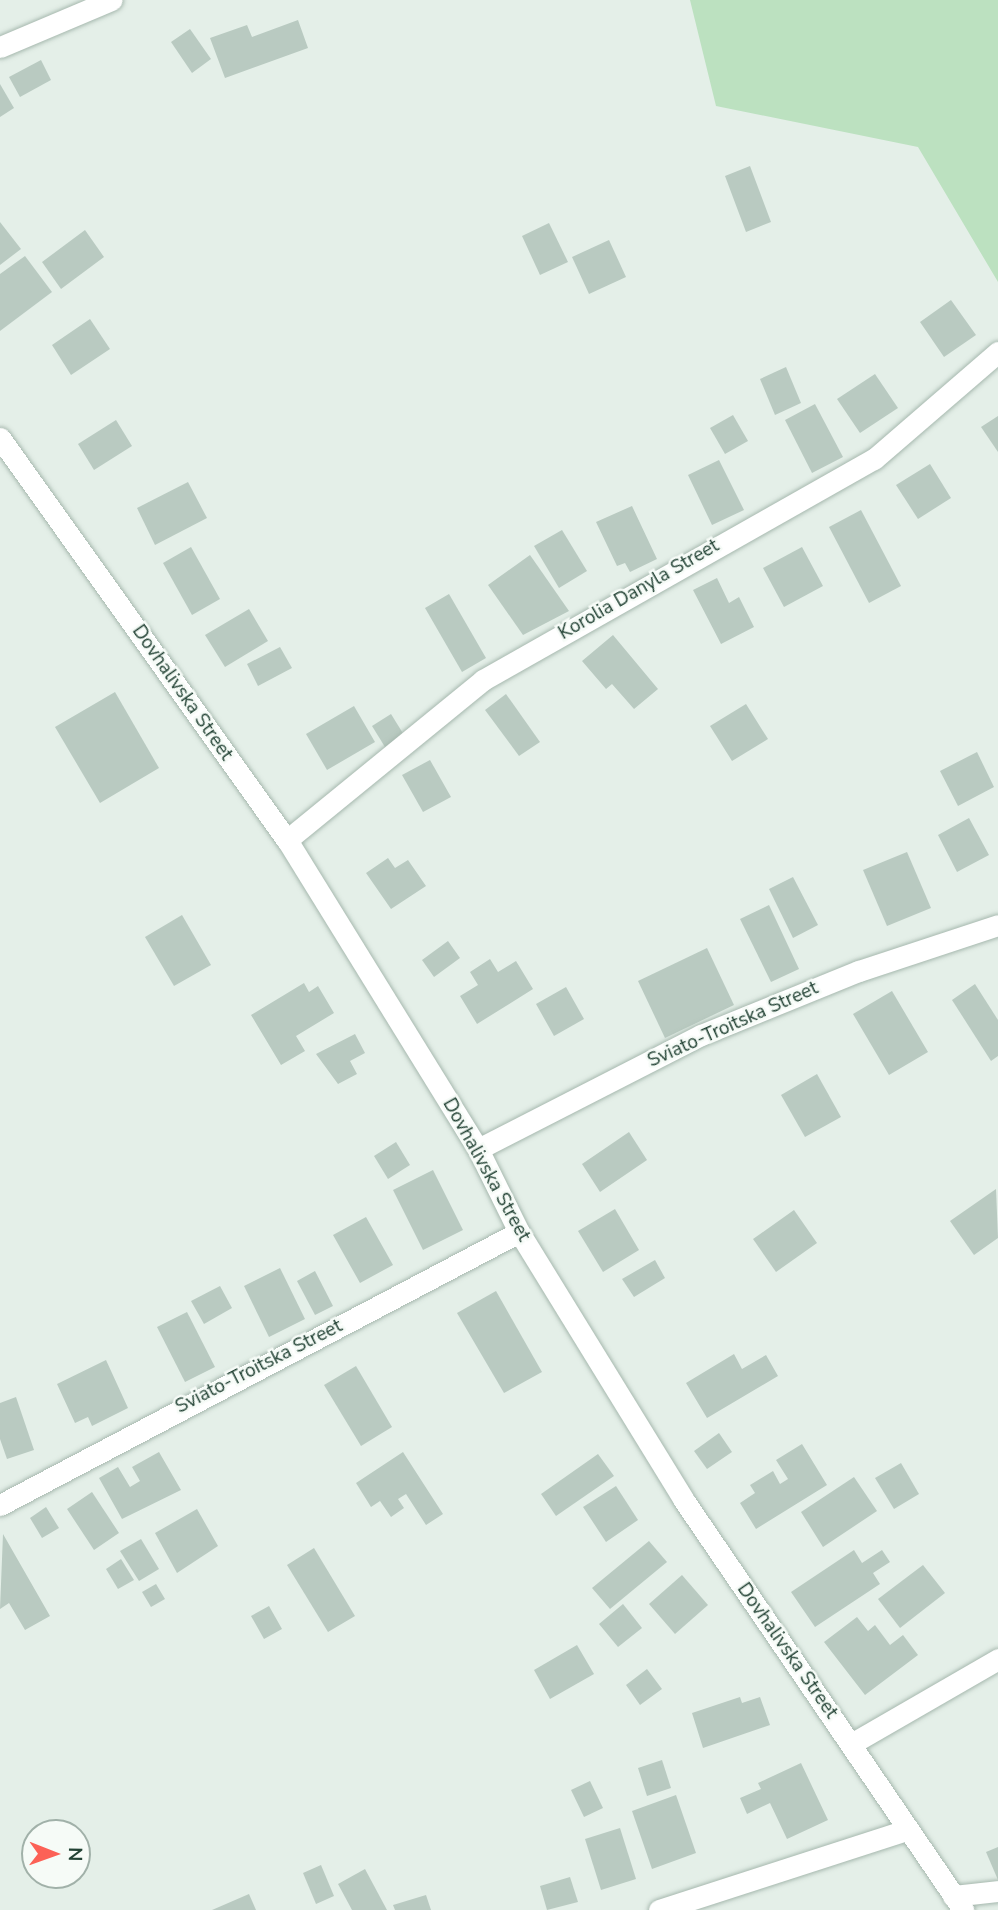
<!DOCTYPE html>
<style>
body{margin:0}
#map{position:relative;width:998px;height:1910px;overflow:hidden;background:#e4efe8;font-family:"Nunito Sans",sans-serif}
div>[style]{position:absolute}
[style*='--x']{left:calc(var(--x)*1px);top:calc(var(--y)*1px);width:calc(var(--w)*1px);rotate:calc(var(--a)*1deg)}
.green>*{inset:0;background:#bce1c0}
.building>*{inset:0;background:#b9cac1}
.roads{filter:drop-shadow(0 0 2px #a6b8ae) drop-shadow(0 0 2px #a6b8ae)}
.street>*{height:21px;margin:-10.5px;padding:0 10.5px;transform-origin:10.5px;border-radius:10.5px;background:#fff}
.secondary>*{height:21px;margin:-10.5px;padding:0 10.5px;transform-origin:10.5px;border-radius:10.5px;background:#fff}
span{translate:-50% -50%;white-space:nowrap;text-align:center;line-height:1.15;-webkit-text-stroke:5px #f6fbf7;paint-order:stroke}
.street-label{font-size:19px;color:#224234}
.north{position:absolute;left:21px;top:1819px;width:70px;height:70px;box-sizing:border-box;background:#f6fbf7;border:2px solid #a1b1a9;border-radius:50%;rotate:91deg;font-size:19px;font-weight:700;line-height:28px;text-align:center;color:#224234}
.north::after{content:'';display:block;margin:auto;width:24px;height:32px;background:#fc6156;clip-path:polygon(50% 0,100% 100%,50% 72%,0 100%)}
</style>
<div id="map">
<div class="green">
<i style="clip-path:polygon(690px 0,998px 0,998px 282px,918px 147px,716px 106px)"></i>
</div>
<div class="building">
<i style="clip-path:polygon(298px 20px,308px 48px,225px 78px,210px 38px,247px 25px,252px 37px)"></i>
<i style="clip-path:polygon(190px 29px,211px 59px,192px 73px,171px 42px)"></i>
<i style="clip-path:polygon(41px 60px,51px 80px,20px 97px,9px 77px)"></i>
<i style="clip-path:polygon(0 84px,14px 108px,0 117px)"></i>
<i style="clip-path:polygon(750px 166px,771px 222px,746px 232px,725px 176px)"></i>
<i style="clip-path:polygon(0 222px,21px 249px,0 265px)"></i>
<i style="clip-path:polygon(549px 223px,568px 262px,540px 275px,522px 236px)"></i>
<i style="clip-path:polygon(85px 230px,104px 257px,61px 289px,42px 262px)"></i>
<i style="clip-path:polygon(609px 240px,626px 277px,589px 294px,572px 257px)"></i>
<i style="clip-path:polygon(25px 256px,52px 292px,0 331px,0 274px)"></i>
<i style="clip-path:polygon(951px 300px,976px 335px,944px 357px,920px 322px)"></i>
<i style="clip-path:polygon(90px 319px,110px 349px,71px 375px,52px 345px)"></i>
<i style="clip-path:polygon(786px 367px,801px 403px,775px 415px,760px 379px)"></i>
<i style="clip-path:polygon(875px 374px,898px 408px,860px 433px,837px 399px)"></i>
<i style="clip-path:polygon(815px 404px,843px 457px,812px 473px,785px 420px)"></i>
<i style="clip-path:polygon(733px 415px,748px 441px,725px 454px,710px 428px)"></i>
<i style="clip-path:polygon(998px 416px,998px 452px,981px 427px)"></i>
<i style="clip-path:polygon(116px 420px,132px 446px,94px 470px,78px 444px)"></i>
<i style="clip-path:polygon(719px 460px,744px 510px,712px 525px,688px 475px)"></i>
<i style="clip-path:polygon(930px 464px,951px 498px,918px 519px,896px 485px)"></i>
<i style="clip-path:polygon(188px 482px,207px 518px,155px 545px,137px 508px)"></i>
<i style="clip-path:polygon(632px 506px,657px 559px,630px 572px,625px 563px,617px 566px,596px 522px)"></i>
<i style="clip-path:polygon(861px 510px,901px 586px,869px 603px,829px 527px)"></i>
<i style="clip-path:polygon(562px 530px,587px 571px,559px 588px,534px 546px)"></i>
<i style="clip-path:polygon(191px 547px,220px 599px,192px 615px,163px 563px)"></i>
<i style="clip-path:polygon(802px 547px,823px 586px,784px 607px,763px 568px)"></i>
<i style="clip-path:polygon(530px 555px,569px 611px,523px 635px,488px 585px)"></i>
<i style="clip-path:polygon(717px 578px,729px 603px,739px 597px,754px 627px,721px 644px,693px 590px)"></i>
<i style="clip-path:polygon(449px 594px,486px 658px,462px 672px,425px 608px)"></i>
<i style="clip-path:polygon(249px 609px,268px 641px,225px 667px,205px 635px)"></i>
<i style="clip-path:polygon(613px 635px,658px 689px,634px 709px,612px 684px,606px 689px,582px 661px)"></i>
<i style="clip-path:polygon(280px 647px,292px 668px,258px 686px,247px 664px)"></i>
<i style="clip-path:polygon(115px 692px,159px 768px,100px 803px,55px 727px)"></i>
<i style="clip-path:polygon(506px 694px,540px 742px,519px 756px,485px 710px)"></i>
<i style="clip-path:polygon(746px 704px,768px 739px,732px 761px,710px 726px)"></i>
<i style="clip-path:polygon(354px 706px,375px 742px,327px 770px,306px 734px)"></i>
<i style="clip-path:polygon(391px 714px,404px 735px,385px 747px,372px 726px)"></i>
<i style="clip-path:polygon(977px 752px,994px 787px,958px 806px,940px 771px)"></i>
<i style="clip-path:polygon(430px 760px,451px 797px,423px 812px,402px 775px)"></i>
<i style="clip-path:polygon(969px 818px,989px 855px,957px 872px,938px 835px)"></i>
<i style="clip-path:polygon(907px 852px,931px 908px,887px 926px,863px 870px)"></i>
<i style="clip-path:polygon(388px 858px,395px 868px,408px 860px,426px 886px,391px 909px,366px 873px)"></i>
<i style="clip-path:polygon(793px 877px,818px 925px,793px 938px,769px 889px)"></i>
<i style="clip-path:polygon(769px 905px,799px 969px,771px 982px,740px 919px)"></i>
<i style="clip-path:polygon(182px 915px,211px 965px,174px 986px,145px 937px)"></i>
<i style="clip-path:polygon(448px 941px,460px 958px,434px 977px,422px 960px)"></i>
<i style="clip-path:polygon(707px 948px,734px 1005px,665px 1038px,638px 981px)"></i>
<i style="clip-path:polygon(490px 959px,498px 972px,516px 961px,533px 989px,477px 1024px,460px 996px,478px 985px,470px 972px)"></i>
<i style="clip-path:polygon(304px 983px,309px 992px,318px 986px,334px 1013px,296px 1036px,305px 1051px,281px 1065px,251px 1015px)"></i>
<i style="clip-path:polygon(975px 984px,998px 1020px,998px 1056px,991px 1061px,952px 1000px)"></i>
<i style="clip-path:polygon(566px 987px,584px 1019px,554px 1036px,536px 1004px)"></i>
<i style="clip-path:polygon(892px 991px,928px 1052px,889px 1075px,853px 1014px)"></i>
<i style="clip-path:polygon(355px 1034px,365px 1053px,350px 1061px,357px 1074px,338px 1084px,316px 1054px)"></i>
<i style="clip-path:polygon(817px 1074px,841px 1117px,805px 1137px,781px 1095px)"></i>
<i style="clip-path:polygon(629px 1132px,647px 1160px,600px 1192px,582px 1164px)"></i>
<i style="clip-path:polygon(396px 1142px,410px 1165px,388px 1179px,374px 1156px)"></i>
<i style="clip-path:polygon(433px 1170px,463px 1230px,423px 1250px,393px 1190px)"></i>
<i style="clip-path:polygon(996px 1189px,998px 1238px,974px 1255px,950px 1221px)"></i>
<i style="clip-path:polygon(615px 1209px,639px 1250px,603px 1272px,578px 1231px)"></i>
<i style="clip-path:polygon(794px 1210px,817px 1243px,776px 1272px,753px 1239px)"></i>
<i style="clip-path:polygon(366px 1217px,393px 1265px,360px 1283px,333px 1235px)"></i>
<i style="clip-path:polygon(655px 1260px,665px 1278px,634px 1297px,622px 1279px)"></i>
<i style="clip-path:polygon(280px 1268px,305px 1319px,269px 1337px,244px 1286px)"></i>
<i style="clip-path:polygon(315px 1271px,333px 1306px,315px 1315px,297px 1281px)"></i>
<i style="clip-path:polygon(220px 1286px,232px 1308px,204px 1324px,191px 1301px)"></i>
<i style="clip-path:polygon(496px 1291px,542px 1372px,504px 1393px,457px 1313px)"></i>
<i style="clip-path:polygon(187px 1312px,215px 1367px,185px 1382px,157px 1327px)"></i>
<i style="clip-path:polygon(734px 1354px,742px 1369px,766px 1355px,778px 1376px,707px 1418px,686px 1383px)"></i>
<i style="clip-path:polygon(106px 1360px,128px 1408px,92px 1426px,88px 1417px,75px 1423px,57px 1384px)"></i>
<i style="clip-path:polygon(356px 1366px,392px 1427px,361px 1446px,324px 1385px)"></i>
<i style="clip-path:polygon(16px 1397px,34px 1450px,7px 1459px,0 1439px,0 1403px)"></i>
<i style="clip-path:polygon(719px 1433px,732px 1452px,707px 1469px,694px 1451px)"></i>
<i style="clip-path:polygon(802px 1444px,827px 1485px,756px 1529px,740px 1503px,755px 1493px,750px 1485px,773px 1471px,780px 1484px,788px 1479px,776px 1460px)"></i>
<i style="clip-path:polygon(159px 1452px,181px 1490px,122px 1519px,99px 1478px,118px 1467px,130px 1487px,140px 1481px,132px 1467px)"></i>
<i style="clip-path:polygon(403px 1452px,443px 1514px,426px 1525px,406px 1494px,398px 1499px,404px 1508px,391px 1517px,380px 1501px,371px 1507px,356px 1483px)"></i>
<i style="clip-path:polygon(598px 1454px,614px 1476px,556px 1516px,541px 1494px)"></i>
<i style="clip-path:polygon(901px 1463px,919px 1494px,894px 1509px,875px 1478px)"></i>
<i style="clip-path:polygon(854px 1477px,877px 1511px,823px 1547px,801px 1512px)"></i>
<i style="clip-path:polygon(616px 1486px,638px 1520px,606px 1542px,583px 1507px)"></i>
<i style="clip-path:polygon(92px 1492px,119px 1533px,94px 1550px,67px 1509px)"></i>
<i style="clip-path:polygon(46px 1507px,59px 1528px,42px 1538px,30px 1518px)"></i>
<i style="clip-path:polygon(197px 1509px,218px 1546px,177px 1573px,155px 1533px)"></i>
<i style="clip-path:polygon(3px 1534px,50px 1616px,25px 1630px,9px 1603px,0 1609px)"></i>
<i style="clip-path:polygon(141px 1539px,159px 1569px,139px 1581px,120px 1551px)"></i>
<i style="clip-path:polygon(649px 1541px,667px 1562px,610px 1609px,592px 1588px)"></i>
<i style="clip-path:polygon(314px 1548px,355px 1616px,328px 1632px,287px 1565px)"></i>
<i style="clip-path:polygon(854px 1550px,862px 1563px,882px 1550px,890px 1562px,873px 1573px,880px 1584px,815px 1627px,791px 1592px)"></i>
<i style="clip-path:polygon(121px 1559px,134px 1580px,118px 1589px,106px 1569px)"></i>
<i style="clip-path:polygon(923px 1565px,945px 1593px,900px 1628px,878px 1599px)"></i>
<i style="clip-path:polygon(682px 1575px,708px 1605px,675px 1634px,649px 1604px)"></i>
<i style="clip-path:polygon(156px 1584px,165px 1599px,151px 1607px,142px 1592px)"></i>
<i style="clip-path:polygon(623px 1604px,642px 1628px,618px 1647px,599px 1624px)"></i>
<i style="clip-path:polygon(269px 1606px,282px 1629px,264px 1639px,251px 1616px)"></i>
<i style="clip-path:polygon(857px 1617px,868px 1631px,875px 1625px,890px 1645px,903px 1635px,918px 1655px,865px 1695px,824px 1642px)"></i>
<i style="clip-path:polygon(577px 1645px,594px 1674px,550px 1699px,534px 1670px)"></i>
<i style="clip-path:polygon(647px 1669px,662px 1689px,640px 1705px,626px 1685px)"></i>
<i style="clip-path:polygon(740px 1697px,742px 1703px,760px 1697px,770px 1725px,703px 1748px,692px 1713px)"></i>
<i style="clip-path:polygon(662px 1760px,671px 1788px,647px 1796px,638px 1768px)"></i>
<i style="clip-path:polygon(801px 1763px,828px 1820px,787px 1839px,770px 1803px,747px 1814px,740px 1798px,761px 1789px,758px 1783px)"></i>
<i style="clip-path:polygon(590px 1781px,603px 1808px,584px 1817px,571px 1790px)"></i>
<i style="clip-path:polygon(676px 1795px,696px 1853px,652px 1869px,632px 1811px)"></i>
<i style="clip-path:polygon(620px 1828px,636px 1879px,601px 1890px,585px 1839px)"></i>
<i style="clip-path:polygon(998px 1847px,998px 1880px,986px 1852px)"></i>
<i style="clip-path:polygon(321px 1865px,334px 1896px,316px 1904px,303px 1873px)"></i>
<i style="clip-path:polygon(365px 1869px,387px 1910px,352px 1910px,338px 1884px)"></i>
<i style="clip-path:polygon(570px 1877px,578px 1902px,547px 1910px,540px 1886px)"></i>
<i style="clip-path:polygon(249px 1894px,256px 1910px,212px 1910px)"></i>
<i style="clip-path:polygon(426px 1895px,431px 1910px,395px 1910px,393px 1905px)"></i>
</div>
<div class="roads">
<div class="street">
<i style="--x:0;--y:47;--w:121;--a:-22.9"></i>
<i style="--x:287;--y:840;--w:253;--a:-39.2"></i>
<i style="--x:483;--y:680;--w:449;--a:-29.5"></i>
<i style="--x:874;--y:459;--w:164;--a:-40.8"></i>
<i style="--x:478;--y:1149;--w:250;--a:-27.1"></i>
<i style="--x:701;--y:1035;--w:170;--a:-22.1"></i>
<i style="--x:859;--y:971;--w:146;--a:-18.3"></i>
<i style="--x:0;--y:1505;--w:586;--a:-27.74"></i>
<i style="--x:851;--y:1744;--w:170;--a:-30"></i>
<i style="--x:659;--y:1910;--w:260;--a:-17.9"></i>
</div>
<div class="secondary">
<i style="--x:0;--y:438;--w:494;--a:54.5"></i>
<i style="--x:287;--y:840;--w:363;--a:58.3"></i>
<i style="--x:478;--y:1149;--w:93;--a:63.7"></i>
<i style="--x:519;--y:1232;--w:313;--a:58.4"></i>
<i style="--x:683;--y:1499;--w:497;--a:55.7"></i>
<i style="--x:953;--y:1896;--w:45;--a:-6.3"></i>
</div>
</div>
<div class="street-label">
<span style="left:639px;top:590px;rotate:-30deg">Korolia Danyla Street</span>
<span style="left:182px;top:693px;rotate:55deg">Dovhalivska Street</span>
<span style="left:733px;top:1025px;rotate:-24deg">Sviato-Troitska Street</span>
<span style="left:486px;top:1170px;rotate:61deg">Dovhalivska Street</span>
<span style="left:259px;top:1367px;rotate:-27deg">Sviato-Troitska Street</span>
<span style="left:787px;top:1651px;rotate:55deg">Dovhalivska Street</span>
</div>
<div class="north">N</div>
</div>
